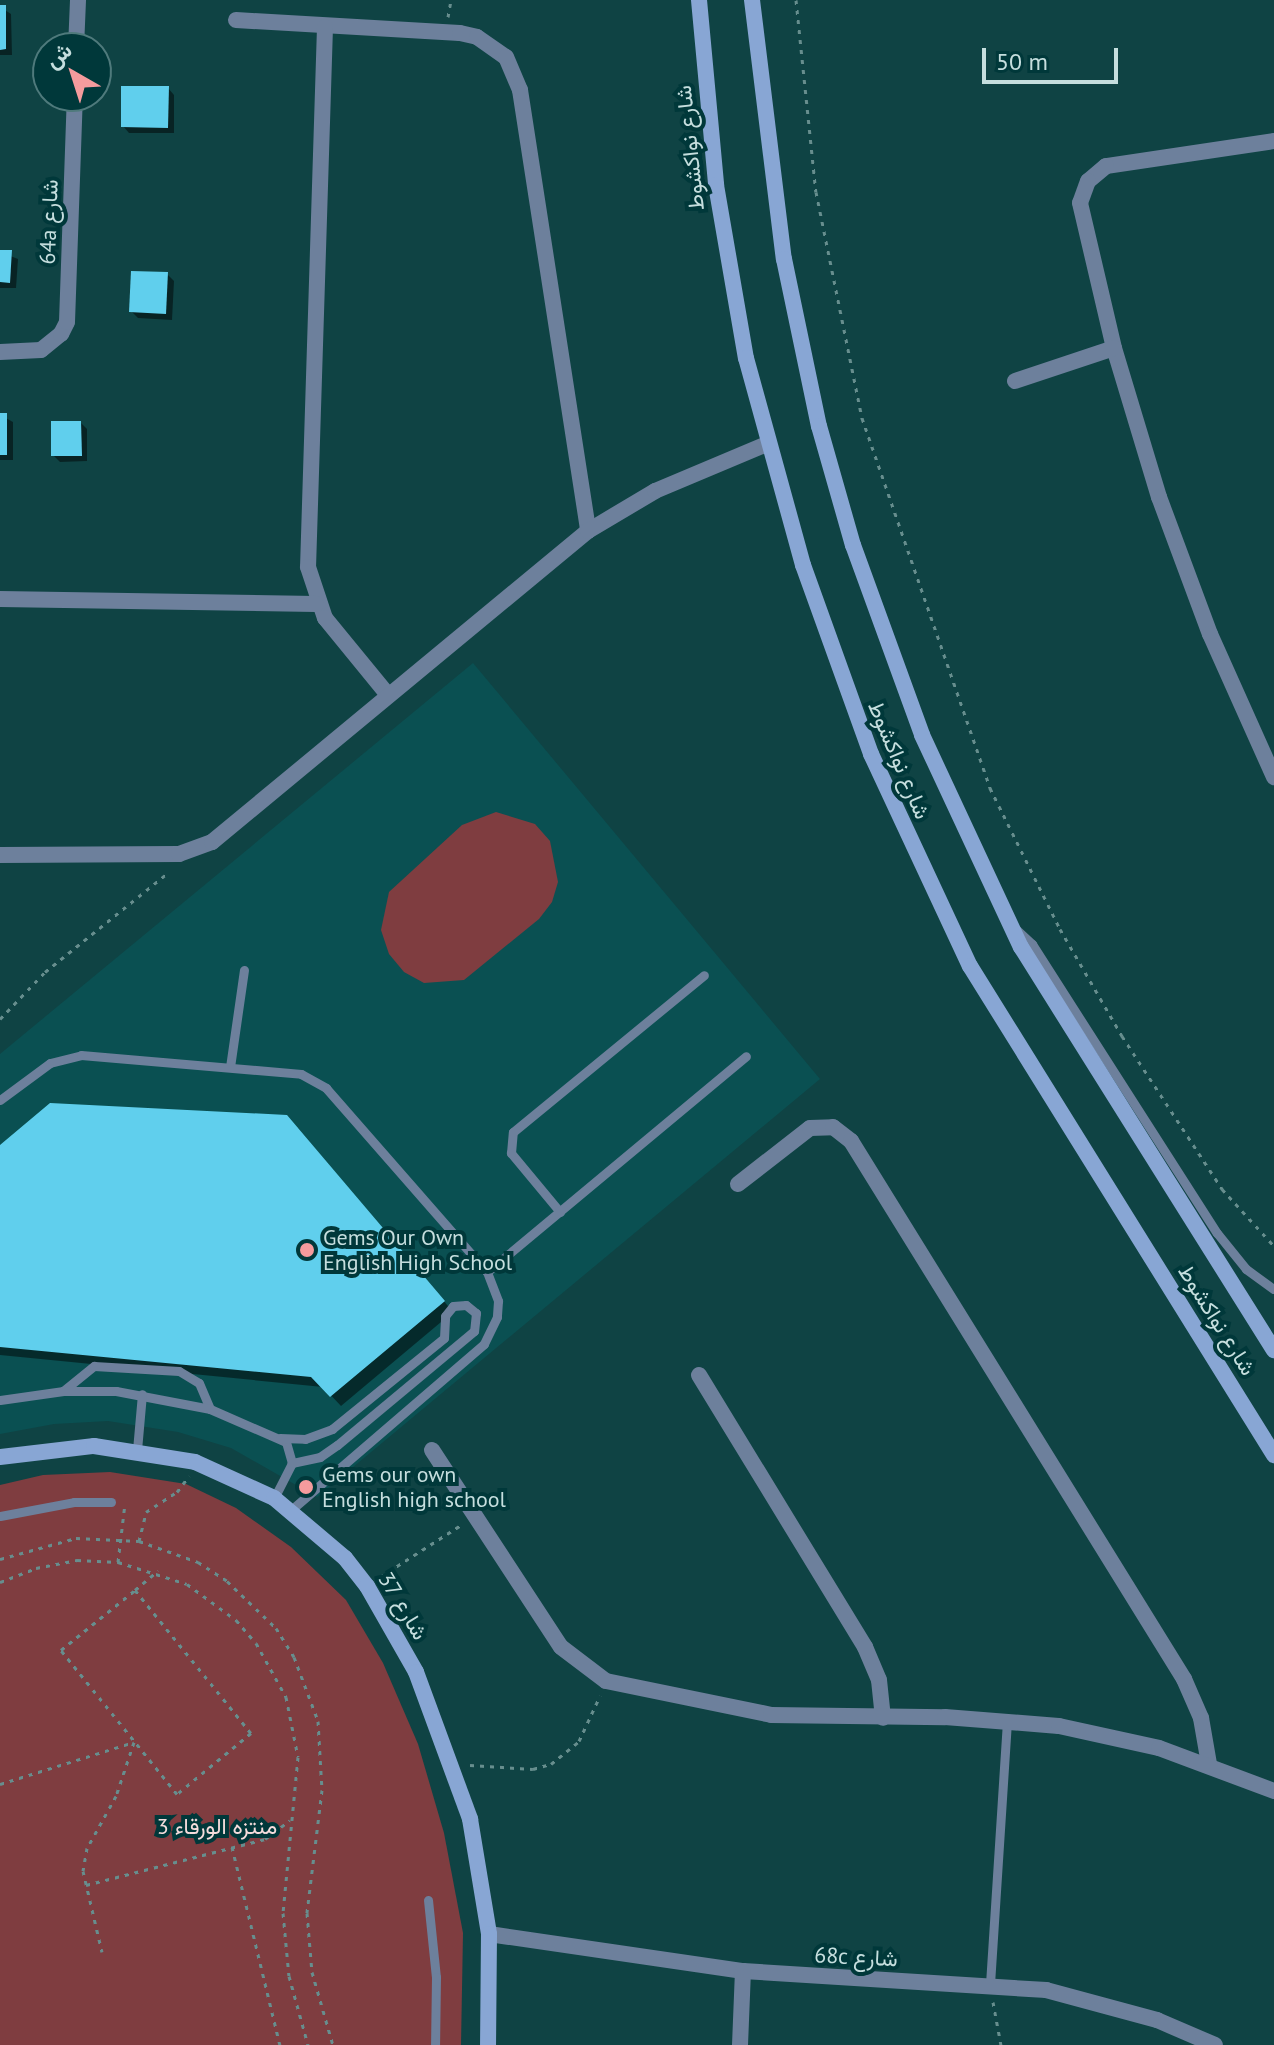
<!DOCTYPE html>
<meta charset="utf-8">
<style>
body{margin:0}
#map{position:relative;width:1274px;height:2045px;overflow:hidden;background:#0f4344;font-family:"PT Sans",Vazirmatn,sans-serif}
div>[style]{position:absolute}
[style*='--x']{left:calc(var(--x)*1px);top:calc(var(--y)*1px);width:calc(var(--w)*1px);rotate:calc(var(--a)*1deg)}
.built>*{inset:0;background:#0a5052}
.green>*{inset:0;background:#7f3d40}
.shadow>*{inset:0;background:#0007}
.building>*{inset:0;background:#60cfed}
.path>*{height:3px;margin-top:-1.5px;transform-origin:0;background:repeating-linear-gradient(90deg,#678e8e 0 4px,transparent 0 10px)}
.lane>*{height:9px;margin:-4.5px;padding:0 4.5px;transform-origin:4.5px;border-radius:4.5px;background:#6d809c}
.street>*{height:16px;margin:-8px;padding:0 8px;transform-origin:8px;border-radius:8px;background:#6d809c}
.secondary>*{height:16px;margin:-8px;padding:0 8px;transform-origin:8px;border-radius:8px;background:#88a6d4}
.dots>*{width:22px;height:22px;translate:-50% -50%;box-sizing:border-box;border:4px solid #00383a;border-radius:50%}
span{translate:-50% -50%;white-space:nowrap;text-align:center;line-height:1.15;-webkit-text-stroke:8px #00383a;paint-order:stroke}
.street-label{font-size:22px;color:#c5dede}
.poi-label{font-size:22px;color:#c5dede}
.left{translate:0 -50%;text-align:left}
.park-label{font-size:22px;color:#f6dddd}
.north{position:absolute;left:32px;top:32px;width:80px;height:80px;box-sizing:border-box;background:#00383a;border:2px solid #4f7a7c;border-radius:50%;rotate:321deg;font-size:22px;font-weight:700;line-height:32px;text-align:center;color:#c5dede}
.north::after{content:'';display:block;margin:auto;width:28px;height:36px;background:#f59b9d;clip-path:polygon(50% 0,100% 100%,50% 72%,0 100%)}
.scale{position:absolute;left:982px;top:48px;width:136px;height:36px;box-sizing:border-box;border:4px solid #c5dede;border-top:0;padding-left:10px;font-size:24px;line-height:28px;white-space:nowrap;color:#c5dede;-webkit-text-stroke:6px #00383a;paint-order:stroke}
</style>
<div id="map">
<div class="built">
<i style="clip-path:polygon(473px 663px,820px 1079px,317px 1497px,231px 1448px,178px 1432px,108px 1421px,54px 1424px,0 1434px,0 1054px)"></i>
</div>
<div class="green">
<i style="clip-path:polygon(496px 812px,535px 824px,550px 841px,558px 882px,552px 902px,539px 919px,464px 980px,424px 983px,404px 972px,389px 954px,381px 930px,389px 892px,462px 825px)"></i>
<i style="clip-path:polygon(110px 1472px,186px 1484px,236px 1508px,291px 1547px,346px 1600px,383px 1663px,418px 1744px,444px 1833px,463px 1933px,461px 2045px,0 2045px,0 1485px,43px 1475px)"></i>
</div>
<div class="shadow">
<i style="clip-path:polygon(0 7px,11px 14px,12px 55px,0 55px)"></i>
<i style="clip-path:polygon(168px 88px,174px 95px,174px 133px,129px 133px,123px 126px)"></i>
<i style="clip-path:polygon(0 252px,18px 259px,16px 288px,0 288px)"></i>
<i style="clip-path:polygon(167px 274px,174px 281px,172px 320px,138px 318px,131px 311px)"></i>
<i style="clip-path:polygon(0 415px,13px 422px,13px 460px,0 460px)"></i>
<i style="clip-path:polygon(81px 423px,87px 429px,87px 461px,60px 462px,53px 455px)"></i>
<i style="clip-path:polygon(298px 1128px,453px 1312px,341px 1406px,323px 1387px,0 1355px,0 1148px)"></i>
</div>
<div class="building">
<i style="clip-path:polygon(0 5px,6px 5px,6px 49px,0 50px)"></i>
<i style="clip-path:polygon(121px 86px,169px 86px,168px 128px,121px 127px)"></i>
<i style="clip-path:polygon(0 250px,12px 250px,10px 283px,0 282px)"></i>
<i style="clip-path:polygon(131px 271px,168px 272px,166px 314px,129px 312px)"></i>
<i style="clip-path:polygon(0 413px,7px 413px,7px 455px,0 455px)"></i>
<i style="clip-path:polygon(51px 421px,81px 421px,82px 456px,51px 456px)"></i>
<i style="clip-path:polygon(50px 1103px,287px 1115px,445px 1301px,330px 1397px,311px 1377px,0 1347px,0 1145px)"></i>
</div>
<div class="path">
<i style="--x:796;--y:0;--w:193;--a:84.1"></i>
<i style="--x:816;--y:192;--w:231;--a:78.5"></i>
<i style="--x:862;--y:418;--w:392;--a:70.9"></i>
<i style="--x:990;--y:788;--w:157;--a:63.6"></i>
<i style="--x:1060;--y:929;--w:124;--a:59.9"></i>
<i style="--x:1122;--y:1036;--w:183;--a:56.8"></i>
<i style="--x:1222;--y:1189;--w:77;--a:47.6"></i>
<i style="--x:448;--y:17;--w:17;--a:-80"></i>
<i style="--x:0;--y:1019;--w:65;--a:-46.2"></i>
<i style="--x:45;--y:972;--w:159;--a:-38.9"></i>
<i style="--x:139;--y:1541;--w:30;--a:-76"></i>
<i style="--x:146;--y:1512;--w:37;--a:-33"></i>
<i style="--x:177;--y:1492;--w:20;--a:-53"></i>
<i style="--x:0;--y:1559;--w:79;--a:-15.4"></i>
<i style="--x:76;--y:1538;--w:63;--a:2.7"></i>
<i style="--x:139;--y:1541;--w:63;--a:19.6"></i>
<i style="--x:198;--y:1562;--w:35;--a:33"></i>
<i style="--x:227;--y:1581;--w:68;--a:43.8"></i>
<i style="--x:276;--y:1628;--w:34;--a:58"></i>
<i style="--x:294;--y:1657;--w:68;--a:69.4"></i>
<i style="--x:318;--y:1721;--w:69;--a:86.7"></i>
<i style="--x:322;--y:1790;--w:124;--a:97"></i>
<i style="--x:307;--y:1913;--w:59;--a:85.2"></i>
<i style="--x:312;--y:1972;--w:76;--a:74"></i>
<i style="--x:118;--y:1562;--w:59;--a:-83.2"></i>
<i style="--x:380;--y:1577;--w:96;--a:-32.7"></i>
<i style="--x:0;--y:1582;--w:39;--a:-21"></i>
<i style="--x:36;--y:1568;--w:42;--a:-11"></i>
<i style="--x:77;--y:1560;--w:41;--a:2.8"></i>
<i style="--x:118;--y:1562;--w:72;--a:17.7"></i>
<i style="--x:187;--y:1584;--w:61;--a:36.3"></i>
<i style="--x:236;--y:1620;--w:30;--a:49"></i>
<i style="--x:256;--y:1643;--w:62;--a:60.9"></i>
<i style="--x:286;--y:1697;--w:61;--a:78.7"></i>
<i style="--x:298;--y:1757;--w:157;--a:95.5"></i>
<i style="--x:283;--y:1913;--w:63;--a:84.6"></i>
<i style="--x:289;--y:1976;--w:72;--a:74.6"></i>
<i style="--x:135;--y:1590;--w:184;--a:51"></i>
<i style="--x:251;--y:1733;--w:96;--a:140.5"></i>
<i style="--x:177;--y:1794;--w:185;--a:-128.9"></i>
<i style="--x:61;--y:1650;--w:95;--a:-39"></i>
<i style="--x:135;--y:1590;--w:30;--a:-40"></i>
<i style="--x:470;--y:1765;--w:63;--a:3.6"></i>
<i style="--x:533;--y:1769;--w:19;--a:-16"></i>
<i style="--x:551;--y:1764;--w:36;--a:-39"></i>
<i style="--x:579;--y:1741;--w:50;--a:-65"></i>
<i style="--x:0;--y:1784;--w:140;--a:-17.4"></i>
<i style="--x:134;--y:1742;--w:57;--a:108.4"></i>
<i style="--x:116;--y:1796;--w:60;--a:119.1"></i>
<i style="--x:87;--y:1848;--w:23;--a:100"></i>
<i style="--x:83;--y:1871;--w:83;--a:76.8"></i>
<i style="--x:232;--y:1847;--w:204;--a:76.4"></i>
<i style="--x:86;--y:1885;--w:185;--a:-14.4"></i>
<i style="--x:265;--y:1839;--w:31;--a:-37"></i>
<i style="--x:993;--y:2002;--w:44;--a:79.5"></i>
</div>
<div class="lane">
<i style="--x:1017;--y:930;--w:21;--a:43"></i>
<i style="--x:1032;--y:944;--w:343;--a:57.4"></i>
<i style="--x:1217;--y:1233;--w:46;--a:51.1"></i>
<i style="--x:1246;--y:1269;--w:34;--a:36"></i>
<i style="--x:230;--y:1067;--w:98;--a:-81.8"></i>
<i style="--x:0;--y:1100;--w:62;--a:-36.5"></i>
<i style="--x:50;--y:1063;--w:32;--a:-14"></i>
<i style="--x:81;--y:1055;--w:221;--a:4.9"></i>
<i style="--x:301;--y:1074;--w:29;--a:29"></i>
<i style="--x:326;--y:1088;--w:244;--a:48.8"></i>
<i style="--x:487;--y:1272;--w:31;--a:69"></i>
<i style="--x:498;--y:1301;--w:16;--a:94"></i>
<i style="--x:497;--y:1317;--w:30;--a:116"></i>
<i style="--x:484;--y:1344;--w:255;--a:139.3"></i>
<i style="--x:560;--y:1212;--w:77;--a:-129.7"></i>
<i style="--x:511;--y:1153;--w:21;--a:-85"></i>
<i style="--x:513;--y:1132;--w:247;--a:-39.4"></i>
<i style="--x:487;--y:1272;--w:337;--a:-39.8"></i>
<i style="--x:63;--y:1391;--w:40;--a:-39"></i>
<i style="--x:94;--y:1366;--w:85;--a:3.4"></i>
<i style="--x:179;--y:1371;--w:23;--a:31"></i>
<i style="--x:199;--y:1383;--w:28;--a:67"></i>
<i style="--x:0;--y:1400;--w:64;--a:-8.1"></i>
<i style="--x:63;--y:1391;--w:53;--a:0"></i>
<i style="--x:116;--y:1391;--w:96;--a:10.8"></i>
<i style="--x:210;--y:1409;--w:83;--a:23.5"></i>
<i style="--x:286;--y:1442;--w:22;--a:74"></i>
<i style="--x:292;--y:1463;--w:39;--a:117"></i>
<i style="--x:280;--y:1438;--w:25;--a:2"></i>
<i style="--x:305;--y:1439;--w:29;--a:-20"></i>
<i style="--x:332;--y:1429;--w:144;--a:-39.1"></i>
<i style="--x:444;--y:1338;--w:22;--a:-87"></i>
<i style="--x:445;--y:1316;--w:13;--a:-51"></i>
<i style="--x:453;--y:1306;--w:13;--a:-4"></i>
<i style="--x:466;--y:1305;--w:13;--a:39"></i>
<i style="--x:476;--y:1313;--w:18;--a:96"></i>
<i style="--x:474;--y:1331;--w:178;--a:140.2"></i>
<i style="--x:337;--y:1445;--w:21;--a:145"></i>
<i style="--x:320;--y:1457;--w:29;--a:168"></i>
<i style="--x:137;--y:1450;--w:56;--a:-84.9"></i>
<i style="--x:0;--y:1516;--w:75;--a:-10.7"></i>
<i style="--x:74;--y:1502;--w:37;--a:0"></i>
<i style="--x:428;--y:1900;--w:77;--a:84.1"></i>
<i style="--x:436;--y:1977;--w:68;--a:90.8"></i>
<i style="--x:990;--y:1984;--w:265;--a:-86.3"></i>
</div>
<div class="street">
<i style="--x:236;--y:20;--w:224;--a:3.3"></i>
<i style="--x:460;--y:33;--w:17;--a:13"></i>
<i style="--x:477;--y:37;--w:35;--a:35"></i>
<i style="--x:506;--y:57;--w:36;--a:67"></i>
<i style="--x:520;--y:90;--w:446;--a:81.2"></i>
<i style="--x:325;--y:27;--w:540;--a:91.8"></i>
<i style="--x:308;--y:567;--w:54;--a:71.6"></i>
<i style="--x:325;--y:618;--w:99;--a:50.7"></i>
<i style="--x:76;--y:48;--w:48;--a:-87.6"></i>
<i style="--x:1274;--y:141;--w:170;--a:171.5"></i>
<i style="--x:1106;--y:166;--w:23;--a:140"></i>
<i style="--x:1088;--y:181;--w:23;--a:110"></i>
<i style="--x:1080;--y:203;--w:149;--a:76.8"></i>
<i style="--x:1114;--y:348;--w:156;--a:73.2"></i>
<i style="--x:1159;--y:497;--w:146;--a:69.6"></i>
<i style="--x:1210;--y:634;--w:157;--a:65.9"></i>
<i style="--x:0;--y:352;--w:41;--a:-2.8"></i>
<i style="--x:41;--y:350;--w:26;--a:-39"></i>
<i style="--x:61;--y:334;--w:13;--a:-63"></i>
<i style="--x:67;--y:322;--w:226;--a:-88"></i>
<i style="--x:1015;--y:381;--w:104;--a:-18.4"></i>
<i style="--x:0;--y:599;--w:316;--a:0.9"></i>
<i style="--x:0;--y:855;--w:179;--a:-0.3"></i>
<i style="--x:179;--y:854;--w:35;--a:-20"></i>
<i style="--x:212;--y:842;--w:488;--a:-39.6"></i>
<i style="--x:588;--y:531;--w:78;--a:-30.8"></i>
<i style="--x:655;--y:491;--w:121;--a:-22.8"></i>
<i style="--x:738;--y:1184;--w:91;--a:-37.9"></i>
<i style="--x:810;--y:1128;--w:23;--a:-2"></i>
<i style="--x:833;--y:1127;--w:23;--a:38"></i>
<i style="--x:851;--y:1141;--w:633;--a:58.24"></i>
<i style="--x:1184;--y:1679;--w:43;--a:66.4"></i>
<i style="--x:1201;--y:1718;--w:47;--a:80.1"></i>
<i style="--x:699;--y:1375;--w:319;--a:58.6"></i>
<i style="--x:865;--y:1647;--w:36;--a:67"></i>
<i style="--x:879;--y:1680;--w:38;--a:84"></i>
<i style="--x:432;--y:1450;--w:235;--a:56.8"></i>
<i style="--x:561;--y:1647;--w:56;--a:37.1"></i>
<i style="--x:606;--y:1681;--w:168;--a:11.6"></i>
<i style="--x:771;--y:1715;--w:174;--a:0.7"></i>
<i style="--x:945;--y:1717;--w:114;--a:4.5"></i>
<i style="--x:1059;--y:1726;--w:102;--a:12.4"></i>
<i style="--x:1159;--y:1748;--w:123;--a:20.5"></i>
<i style="--x:489;--y:1934;--w:257;--a:8.3"></i>
<i style="--x:743;--y:1971;--w:304;--a:3.6"></i>
<i style="--x:1046;--y:1990;--w:115;--a:15.1"></i>
<i style="--x:1157;--y:2020;--w:63;--a:23.3"></i>
<i style="--x:740;--y:2045;--w:74;--a:-87.7"></i>
</div>
<div class="secondary">
<i style="--x:699;--y:0;--w:186;--a:84.7"></i>
<i style="--x:716;--y:185;--w:176;--a:80.2"></i>
<i style="--x:746;--y:358;--w:215;--a:74.6"></i>
<i style="--x:803;--y:565;--w:201;--a:70.2"></i>
<i style="--x:871;--y:754;--w:234;--a:65"></i>
<i style="--x:970;--y:966;--w:576;--a:58.13"></i>
<i style="--x:752;--y:0;--w:261;--a:83"></i>
<i style="--x:784;--y:259;--w:171;--a:78.2"></i>
<i style="--x:819;--y:426;--w:124;--a:74.1"></i>
<i style="--x:853;--y:545;--w:202;--a:70"></i>
<i style="--x:922;--y:735;--w:234;--a:65"></i>
<i style="--x:1021;--y:947;--w:476;--a:57.9"></i>
<i style="--x:0;--y:1457;--w:95;--a:-6.7"></i>
<i style="--x:94;--y:1446;--w:102;--a:9"></i>
<i style="--x:195;--y:1462;--w:87;--a:24.5"></i>
<i style="--x:274;--y:1498;--w:93;--a:40.2"></i>
<i style="--x:345;--y:1558;--w:36;--a:52"></i>
<i style="--x:367;--y:1586;--w:99;--a:60.3"></i>
<i style="--x:416;--y:1672;--w:157;--a:69.8"></i>
<i style="--x:470;--y:1819;--w:117;--a:80.6"></i>
<i style="--x:489;--y:1934;--w:111;--a:90.5"></i>
</div>
<div class="dots">
<i style="left:307px;top:1250px;background:#f59b9d"></i>
<i style="left:306px;top:1487px;background:#f59b9d"></i>
</div>
<div class="street-label">
<span style="left:690px;top:148px;rotate:-96deg">شارع نواكشوط</span>
<span style="left:49px;top:222px;rotate:-88deg">64a شارع</span>
<span style="left:899px;top:760px;rotate:67deg">شارع نواكشوط</span>
<span style="left:1217px;top:1320px;rotate:58deg">شارع نواكشوط</span>
<span style="left:403px;top:1606px;rotate:59deg">شارع 37</span>
<span style="left:856px;top:1957px;rotate:3deg">68c شارع</span>
</div>
<div class="poi-label">
<span class="left" style="left:323px;top:1250px">Gems Our Own<br>English High School</span>
<span class="left" style="left:322px;top:1487px">Gems our own<br>English high school</span>
</div>
<div class="park-label">
<span style="left:217px;top:1827px">منتزه الورقاء 3</span>
</div>
<div class="north">ش</div>
<div class="scale">50 m</div>
</div>
